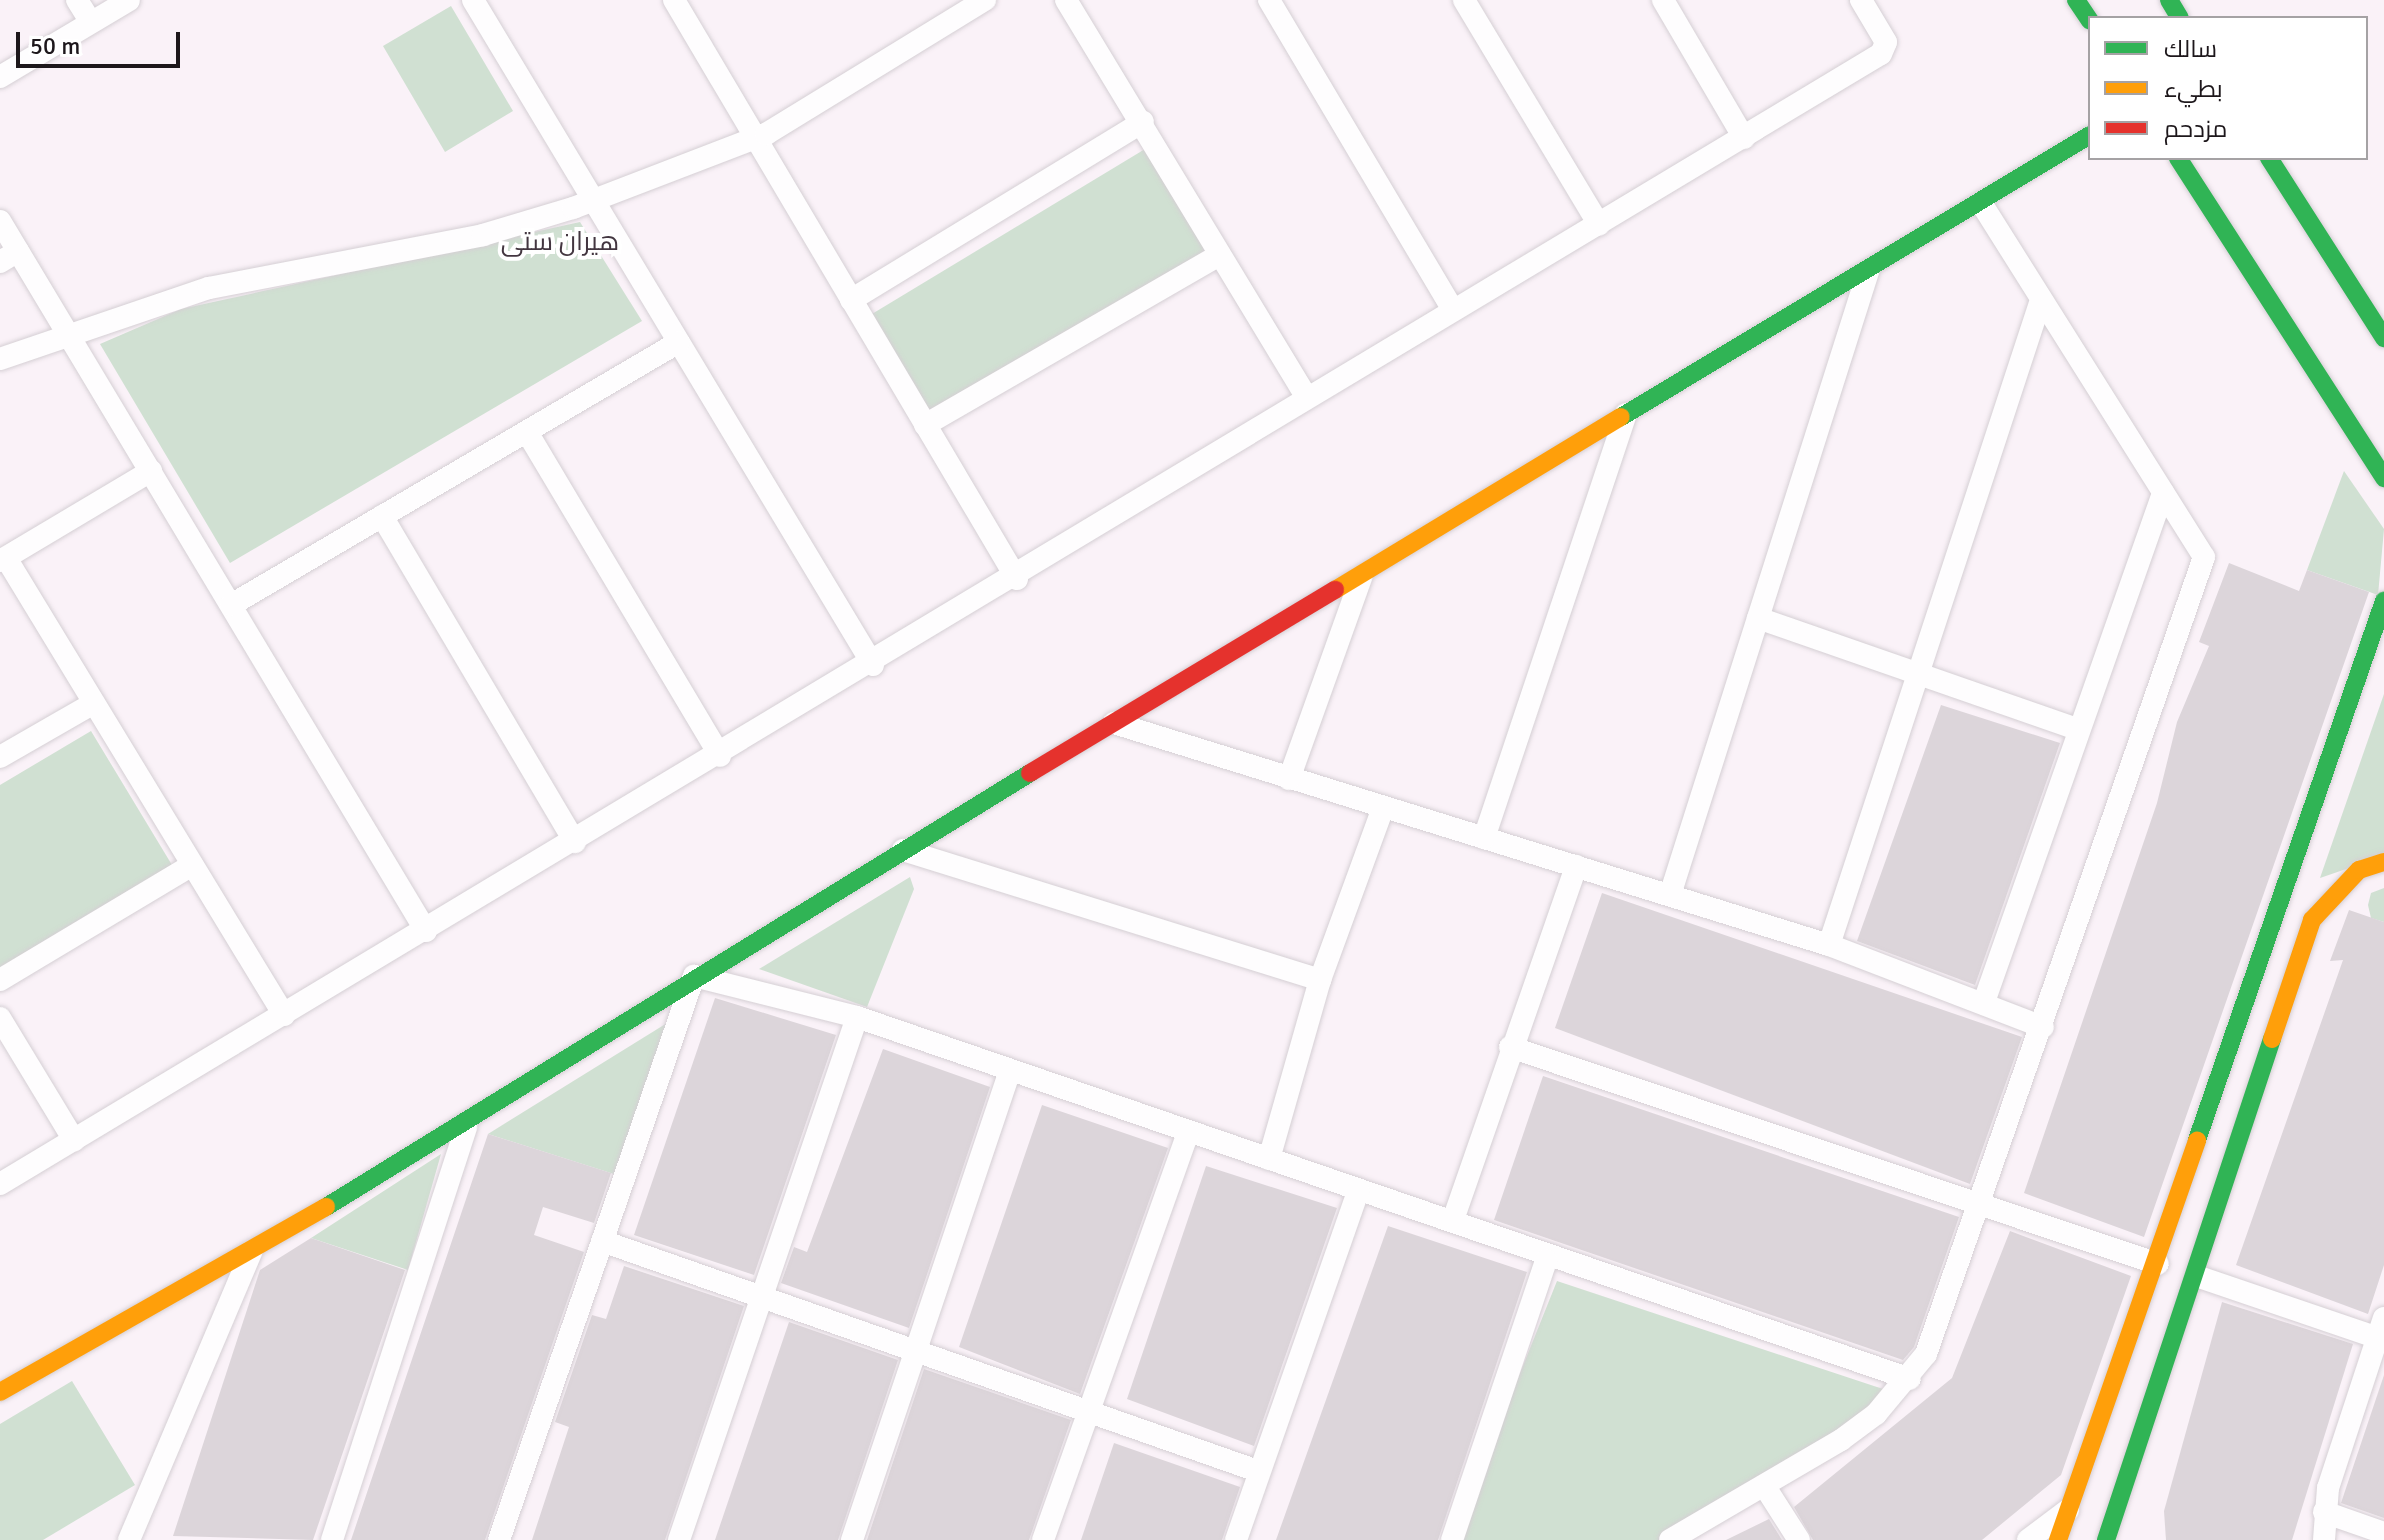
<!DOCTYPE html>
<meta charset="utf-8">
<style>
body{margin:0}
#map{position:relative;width:2384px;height:1540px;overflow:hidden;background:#faf2f8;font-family:Signika,Cairo,sans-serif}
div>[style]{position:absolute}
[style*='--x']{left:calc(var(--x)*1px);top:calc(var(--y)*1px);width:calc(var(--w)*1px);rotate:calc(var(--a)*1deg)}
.green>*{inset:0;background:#d0e0d2}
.building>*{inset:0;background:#dcd5da}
.roads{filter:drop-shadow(0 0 2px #d5cfd4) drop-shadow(0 0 2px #d5cfd4)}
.street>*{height:22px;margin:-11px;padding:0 11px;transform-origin:11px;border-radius:11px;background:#fefdfe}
.fast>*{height:18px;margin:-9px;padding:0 9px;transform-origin:9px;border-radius:9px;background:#30b455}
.slow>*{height:18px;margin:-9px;padding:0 9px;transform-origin:9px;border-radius:9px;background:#ff9f0a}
.jam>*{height:18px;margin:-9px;padding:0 9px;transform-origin:9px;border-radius:9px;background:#e5322d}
span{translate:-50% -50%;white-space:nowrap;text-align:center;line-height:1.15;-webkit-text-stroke:8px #fff;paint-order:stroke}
.neighbourhood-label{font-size:26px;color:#433640}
.legend{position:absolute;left:2088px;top:16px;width:280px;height:144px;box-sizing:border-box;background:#fff;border:2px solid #a5a2a4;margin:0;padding:10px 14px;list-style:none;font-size:24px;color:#1d171b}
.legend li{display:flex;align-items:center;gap:16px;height:40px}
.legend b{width:40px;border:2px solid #a5a2a4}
.scale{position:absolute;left:16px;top:32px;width:164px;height:36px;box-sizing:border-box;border:4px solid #1d171b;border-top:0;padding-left:10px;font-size:24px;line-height:28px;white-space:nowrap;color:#1d171b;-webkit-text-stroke:6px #fff;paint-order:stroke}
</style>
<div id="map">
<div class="green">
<i style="clip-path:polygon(451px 6px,513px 111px,445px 152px,383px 46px)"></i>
<i style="clip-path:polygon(1155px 143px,1220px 255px,925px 425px,862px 320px)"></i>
<i style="clip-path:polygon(580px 222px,642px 321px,230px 563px,100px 344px,181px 309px)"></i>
<i style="clip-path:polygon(2344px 471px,2384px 529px,2378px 595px,2307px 570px)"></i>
<i style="clip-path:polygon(2384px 694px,2384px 856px,2320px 878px)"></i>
<i style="clip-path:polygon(91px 731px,172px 865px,0 968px,0 785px)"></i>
<i style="clip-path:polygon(910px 877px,914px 889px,867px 1007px,759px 969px)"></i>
<i style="clip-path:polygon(2384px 888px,2384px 922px,2371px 918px,2368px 905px,2371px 893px)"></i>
<i style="clip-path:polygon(680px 1015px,617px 1175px,488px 1134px)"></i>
<i style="clip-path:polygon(441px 1154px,408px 1270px,311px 1238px)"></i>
<i style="clip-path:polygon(1557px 1281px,1889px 1391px,1886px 1406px,1671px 1540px,1453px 1540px)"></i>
<i style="clip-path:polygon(72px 1381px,135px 1485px,43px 1540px,0 1540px,0 1424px)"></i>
</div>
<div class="building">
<i style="clip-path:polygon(2229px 563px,2299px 591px,2307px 570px,2369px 592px,2144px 1237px,2024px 1193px,2157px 803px,2177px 722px,2209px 646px,2199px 642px)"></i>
<i style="clip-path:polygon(1941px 705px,2060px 743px,1975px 985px,1857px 941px)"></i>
<i style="clip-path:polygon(1602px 893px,2022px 1037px,1970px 1184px,1555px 1028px)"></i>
<i style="clip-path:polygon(2349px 910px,2384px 922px,2384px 1265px,2368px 1314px,2236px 1265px,2343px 960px,2330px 961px)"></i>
<i style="clip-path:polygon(715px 998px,836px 1035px,754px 1275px,634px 1235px)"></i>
<i style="clip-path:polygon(883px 1049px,990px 1087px,909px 1328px,781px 1283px,794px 1247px,807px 1252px)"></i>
<i style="clip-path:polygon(1543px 1076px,1959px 1217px,1914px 1347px,1903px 1360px,1494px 1220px)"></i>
<i style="clip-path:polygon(1042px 1105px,1168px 1148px,1080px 1394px,959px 1347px)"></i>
<i style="clip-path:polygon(488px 1134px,611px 1173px,594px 1223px,543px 1207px,534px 1235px,584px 1252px,485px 1540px,351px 1540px)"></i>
<i style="clip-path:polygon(1206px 1166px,1337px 1208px,1254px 1446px,1127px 1399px)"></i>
<i style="clip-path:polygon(1388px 1226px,1527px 1272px,1438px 1540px,1276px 1540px)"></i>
<i style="clip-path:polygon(2010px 1231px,2131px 1276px,2061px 1475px,1982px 1540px,1813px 1540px,1794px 1507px,1952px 1378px)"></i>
<i style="clip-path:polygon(311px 1238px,405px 1270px,313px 1540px,173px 1536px,260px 1270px)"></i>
<i style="clip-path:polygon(624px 1266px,744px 1306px,665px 1540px,532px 1540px,569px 1427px,555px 1422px,592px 1315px,606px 1319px)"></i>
<i style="clip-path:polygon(2222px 1302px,2353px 1344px,2292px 1540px,2166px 1540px,2164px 1511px)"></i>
<i style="clip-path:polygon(789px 1322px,898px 1360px,838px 1540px,715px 1540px)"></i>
<i style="clip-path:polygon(924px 1369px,1071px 1420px,1029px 1540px,867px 1540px)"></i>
<i style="clip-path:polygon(2384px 1375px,2384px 1518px,2341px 1503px)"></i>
<i style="clip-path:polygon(1114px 1443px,1240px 1487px,1222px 1540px,1081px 1540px)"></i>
<i style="clip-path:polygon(1769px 1519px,1782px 1540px,1726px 1540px)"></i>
</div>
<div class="roads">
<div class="street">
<i style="--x:77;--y:0;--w:26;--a:58"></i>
<i style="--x:473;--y:0;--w:776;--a:58.97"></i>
<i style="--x:674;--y:0;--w:673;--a:59.36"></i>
<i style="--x:1066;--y:0;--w:465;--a:58.8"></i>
<i style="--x:1269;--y:0;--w:360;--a:59.3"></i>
<i style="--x:1464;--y:0;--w:262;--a:59"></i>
<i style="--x:1663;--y:0;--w:160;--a:59.6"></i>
<i style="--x:0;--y:77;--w:150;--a:-30.8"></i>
<i style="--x:0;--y:221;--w:828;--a:59.04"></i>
<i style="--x:0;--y:262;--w:21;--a:-31"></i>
<i style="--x:851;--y:300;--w:342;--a:-31.4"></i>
<i style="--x:0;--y:359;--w:221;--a:-18.8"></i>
<i style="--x:209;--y:288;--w:279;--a:-10.9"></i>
<i style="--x:483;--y:235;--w:94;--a:-16.7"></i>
<i style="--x:573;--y:208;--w:207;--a:-21"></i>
<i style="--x:766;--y:134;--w:257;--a:-31.5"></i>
<i style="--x:925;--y:425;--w:340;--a:-30"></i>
<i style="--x:527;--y:432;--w:377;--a:59.2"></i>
<i style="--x:382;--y:516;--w:379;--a:59.4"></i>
<i style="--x:6;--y:558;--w:535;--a:58.69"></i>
<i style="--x:0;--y:561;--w:176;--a:-30.8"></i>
<i style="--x:231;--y:605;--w:519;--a:-30.42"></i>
<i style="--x:1758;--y:618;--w:337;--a:19.2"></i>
<i style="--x:1114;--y:723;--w:749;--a:17.25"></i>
<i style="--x:1829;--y:945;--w:229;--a:21"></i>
<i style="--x:0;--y:757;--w:108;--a:-29.9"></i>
<i style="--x:1289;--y:779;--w:214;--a:-70.3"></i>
<i style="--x:1484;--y:838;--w:447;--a:-71.5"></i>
<i style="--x:903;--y:850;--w:437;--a:17.3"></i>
<i style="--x:1670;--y:895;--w:654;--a:-72.37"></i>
<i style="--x:1829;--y:945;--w:679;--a:-71.81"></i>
<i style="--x:0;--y:980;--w:224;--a:-30.9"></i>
<i style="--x:1984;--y:1002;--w:540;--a:-70.62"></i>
<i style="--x:0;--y:1018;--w:143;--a:58.8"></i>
<i style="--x:1510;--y:1047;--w:683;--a:18.51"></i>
<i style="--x:1269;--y:1159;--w:186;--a:-74.1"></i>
<i style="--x:1320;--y:980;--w:183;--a:-69.9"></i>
<i style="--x:0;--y:1184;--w:2194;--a:-31"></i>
<i style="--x:1881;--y:54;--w:13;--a:-67"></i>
<i style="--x:1886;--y:42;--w:49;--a:-120.8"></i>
<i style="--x:1453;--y:1220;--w:375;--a:-70.8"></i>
<i style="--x:602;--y:1241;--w:692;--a:19.33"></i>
<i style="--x:2196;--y:1276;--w:199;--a:18.8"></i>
<i style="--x:1767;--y:1490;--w:59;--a:57.4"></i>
<i style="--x:2324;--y:1512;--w:64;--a:19.3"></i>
<i style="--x:129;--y:1540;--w:313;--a:-67"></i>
<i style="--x:332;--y:1540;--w:434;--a:-72"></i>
<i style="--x:499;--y:1540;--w:597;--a:-70.93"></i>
<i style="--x:694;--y:976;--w:168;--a:14.1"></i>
<i style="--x:857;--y:1017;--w:1113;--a:18.97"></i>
<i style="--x:679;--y:1540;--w:552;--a:-71.2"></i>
<i style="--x:852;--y:1540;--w:492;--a:-71.4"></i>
<i style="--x:1043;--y:1540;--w:430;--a:-70.4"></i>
<i style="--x:1236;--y:1540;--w:370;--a:-70.7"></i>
<i style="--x:1452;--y:1540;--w:295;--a:-71.4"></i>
<i style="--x:1670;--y:1540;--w:198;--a:-30.3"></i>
<i style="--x:1841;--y:1440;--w:44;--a:-36.6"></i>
<i style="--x:1876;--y:1414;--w:78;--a:-50.2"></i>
<i style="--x:1926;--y:1354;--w:844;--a:-70.77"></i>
<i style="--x:2204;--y:557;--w:417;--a:-122.2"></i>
<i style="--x:2028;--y:1540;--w:50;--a:-36.9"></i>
<i style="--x:2324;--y:1540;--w:52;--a:-85.6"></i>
<i style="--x:2328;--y:1488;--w:179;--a:-71.8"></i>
</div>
<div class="fast">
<i style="--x:2076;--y:0;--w:25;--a:56"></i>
<i style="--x:2169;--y:0;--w:21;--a:59"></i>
<i style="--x:2178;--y:158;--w:381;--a:57.2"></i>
<i style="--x:2269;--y:158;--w:214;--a:57.4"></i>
<i style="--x:1621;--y:417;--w:547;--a:-31.02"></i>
<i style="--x:2197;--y:1140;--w:571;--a:-70.87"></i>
<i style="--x:326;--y:1207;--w:827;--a:-31.65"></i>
<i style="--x:2106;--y:1540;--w:528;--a:-71.67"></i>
</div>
<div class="slow">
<i style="--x:1335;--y:590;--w:334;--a:-31.2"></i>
<i style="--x:2272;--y:1039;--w:126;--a:-71.4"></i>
<i style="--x:2312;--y:920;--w:69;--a:-46.8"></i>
<i style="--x:2359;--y:870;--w:26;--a:-18"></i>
<i style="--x:0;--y:1392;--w:375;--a:-29.6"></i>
<i style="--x:2058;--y:1540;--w:423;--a:-70.8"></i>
</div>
<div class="jam">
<i style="--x:1030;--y:773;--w:356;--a:-31"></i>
</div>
</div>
<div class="neighbourhood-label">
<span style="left:560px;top:243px">هیران ستی</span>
</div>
<ul class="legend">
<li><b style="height:10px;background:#30b455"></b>سالك</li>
<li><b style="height:10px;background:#ff9f0a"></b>بطيء</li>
<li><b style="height:10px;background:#e5322d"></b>مزدحم</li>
</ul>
<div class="scale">50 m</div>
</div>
